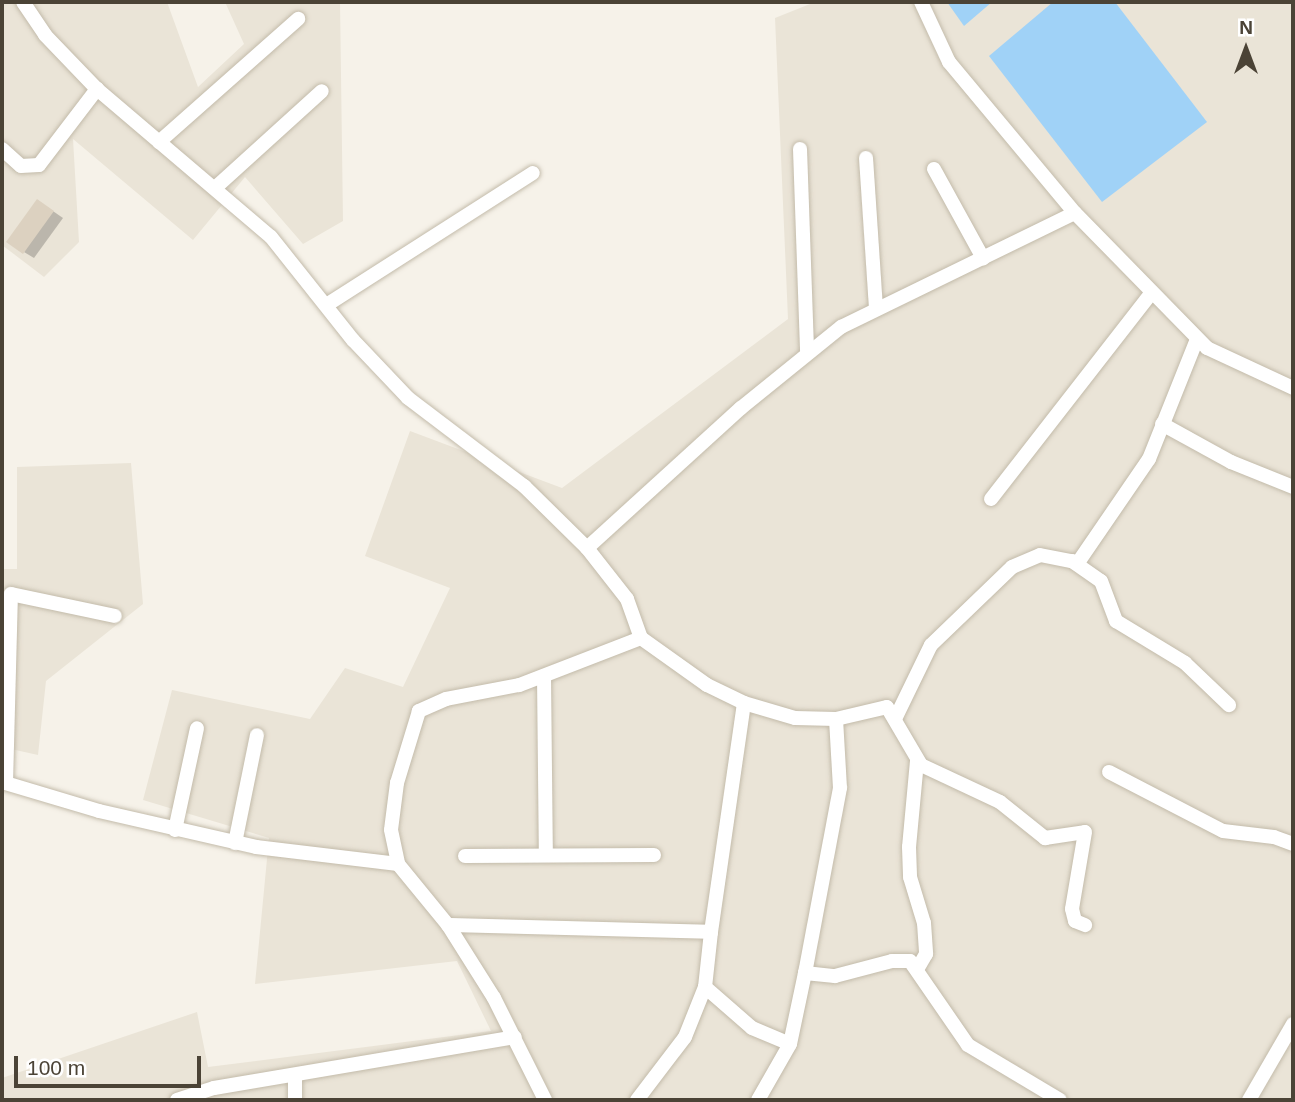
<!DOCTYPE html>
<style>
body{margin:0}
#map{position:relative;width:1295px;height:1102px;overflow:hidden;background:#f6f2e9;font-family:Helvetica,sans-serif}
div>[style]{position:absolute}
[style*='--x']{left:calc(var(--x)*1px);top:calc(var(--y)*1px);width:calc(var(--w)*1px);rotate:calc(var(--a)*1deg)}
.residential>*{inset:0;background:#eae4d7}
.water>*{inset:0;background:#a0d2f7}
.shadow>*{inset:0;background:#0003}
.building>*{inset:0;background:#dcd1c0}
.roads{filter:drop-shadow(0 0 2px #c3bbaa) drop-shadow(0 0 2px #c3bbaa)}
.minor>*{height:14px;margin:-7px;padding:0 7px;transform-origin:7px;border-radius:7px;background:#fff}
span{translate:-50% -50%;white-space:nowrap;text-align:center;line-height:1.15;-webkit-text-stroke:5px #fff;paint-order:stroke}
.frame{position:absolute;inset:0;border:4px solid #4b4336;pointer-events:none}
.north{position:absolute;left:1211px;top:14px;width:70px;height:70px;-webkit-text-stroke:5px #fff;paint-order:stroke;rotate:0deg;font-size:19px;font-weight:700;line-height:28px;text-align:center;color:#4b4336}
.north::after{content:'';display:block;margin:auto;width:24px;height:32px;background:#4b4336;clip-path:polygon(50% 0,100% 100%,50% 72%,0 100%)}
.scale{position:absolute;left:14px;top:1056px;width:187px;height:32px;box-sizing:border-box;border:4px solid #4b4336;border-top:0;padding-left:9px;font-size:21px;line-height:24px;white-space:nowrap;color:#4b4336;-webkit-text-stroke:5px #fff;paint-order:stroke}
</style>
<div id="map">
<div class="residential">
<i style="clip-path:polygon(2px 2px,167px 2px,198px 87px,244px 44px,225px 2px,340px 2px,343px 221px,303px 244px,245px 177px,193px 240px,73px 139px,79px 242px,44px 277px,2px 245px)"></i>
<i style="clip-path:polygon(815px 2px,1293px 2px,1293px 1100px,2px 1100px,2px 1078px,197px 1012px,208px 1067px,491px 1031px,457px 961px,255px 984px,269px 838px,143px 800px,172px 690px,310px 719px,345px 668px,403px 687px,450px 588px,365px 556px,410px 431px,562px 488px,788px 319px,775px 18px)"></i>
<i style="clip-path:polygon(131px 463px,143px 604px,46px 681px,38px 755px,2px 747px,2px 569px,17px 569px,17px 467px)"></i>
</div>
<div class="water">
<i style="clip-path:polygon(947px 2px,992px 2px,964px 26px)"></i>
<i style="clip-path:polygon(1053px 2px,1115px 2px,1207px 122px,1102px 202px,989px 56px)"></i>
</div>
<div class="shadow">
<i style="clip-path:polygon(47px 207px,63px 218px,34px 258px,24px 252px)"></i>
</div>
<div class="building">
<i style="clip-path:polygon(37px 199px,54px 211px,23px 254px,6px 242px)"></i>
</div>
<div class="roads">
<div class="minor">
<i style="--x:23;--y:2;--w:40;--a:56"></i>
<i style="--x:45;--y:35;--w:75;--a:46.1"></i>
<i style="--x:97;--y:89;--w:228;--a:40.4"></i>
<i style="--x:271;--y:237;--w:132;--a:51.5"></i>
<i style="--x:353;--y:340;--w:80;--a:46.5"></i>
<i style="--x:408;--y:398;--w:146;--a:37.2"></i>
<i style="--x:524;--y:486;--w:88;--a:44.5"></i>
<i style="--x:587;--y:548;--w:65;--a:51.9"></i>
<i style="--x:627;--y:599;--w:41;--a:70.3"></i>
<i style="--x:641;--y:638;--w:131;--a:158.9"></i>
<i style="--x:519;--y:685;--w:74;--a:169.1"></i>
<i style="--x:446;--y:699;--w:30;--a:156"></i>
<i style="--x:419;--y:711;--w:75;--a:107"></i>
<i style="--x:397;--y:783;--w:47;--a:97.3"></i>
<i style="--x:391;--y:830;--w:35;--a:78"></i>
<i style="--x:398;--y:864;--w:79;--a:50.7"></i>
<i style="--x:448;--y:925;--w:86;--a:57.8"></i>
<i style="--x:494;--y:998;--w:114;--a:63.4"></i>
<i style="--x:921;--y:2;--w:66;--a:65"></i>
<i style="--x:949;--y:62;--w:197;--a:50.2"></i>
<i style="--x:159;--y:142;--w:186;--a:-41.5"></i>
<i style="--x:2;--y:149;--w:25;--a:42"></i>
<i style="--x:21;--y:166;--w:18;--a:-3"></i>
<i style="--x:39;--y:165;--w:96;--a:-52.7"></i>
<i style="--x:800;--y:149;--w:204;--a:88"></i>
<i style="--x:866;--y:158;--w:149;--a:86.2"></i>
<i style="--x:934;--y:169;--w:102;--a:61.2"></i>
<i style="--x:215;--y:188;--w:144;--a:-42.2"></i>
<i style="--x:328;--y:304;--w:243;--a:-32.6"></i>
<i style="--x:1162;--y:424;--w:79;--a:28.8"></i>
<i style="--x:1231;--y:462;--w:67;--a:22"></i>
<i style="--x:991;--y:499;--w:262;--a:-52.1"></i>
<i style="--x:587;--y:548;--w:208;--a:-42.3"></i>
<i style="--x:741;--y:408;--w:129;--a:-39"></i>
<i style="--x:841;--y:327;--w:260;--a:-26"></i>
<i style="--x:1075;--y:213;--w:189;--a:45.6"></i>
<i style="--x:1207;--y:348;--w:95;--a:24.9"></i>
<i style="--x:1077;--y:564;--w:127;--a:-55.6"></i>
<i style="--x:1149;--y:459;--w:129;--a:-68.2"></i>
<i style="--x:641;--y:638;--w:81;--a:35.5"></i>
<i style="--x:707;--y:685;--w:41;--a:25.9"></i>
<i style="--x:744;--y:703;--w:53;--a:16.4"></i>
<i style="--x:795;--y:718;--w:41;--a:1.4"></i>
<i style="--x:836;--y:719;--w:69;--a:86.7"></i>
<i style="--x:840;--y:788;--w:188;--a:100.7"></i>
<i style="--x:544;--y:676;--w:179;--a:89.4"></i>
<i style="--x:896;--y:717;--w:80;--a:-64.1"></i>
<i style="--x:931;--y:645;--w:112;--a:-43.9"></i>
<i style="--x:1012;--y:567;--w:30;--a:-23"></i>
<i style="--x:1040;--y:555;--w:33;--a:11"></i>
<i style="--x:1072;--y:561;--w:35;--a:35"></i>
<i style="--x:1101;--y:581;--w:43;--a:69.4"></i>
<i style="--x:1116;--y:621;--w:81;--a:31.3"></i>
<i style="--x:1185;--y:663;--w:61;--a:43.7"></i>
<i style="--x:836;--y:719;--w:52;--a:-13.2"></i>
<i style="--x:887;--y:707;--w:67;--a:59.6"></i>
<i style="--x:921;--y:765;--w:87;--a:25.1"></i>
<i style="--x:1000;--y:802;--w:58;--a:38.7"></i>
<i style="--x:1045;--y:838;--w:40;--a:-8.5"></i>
<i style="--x:1085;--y:832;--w:78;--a:99.6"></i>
<i style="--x:1072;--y:909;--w:12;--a:76"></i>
<i style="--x:1075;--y:921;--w:11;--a:22"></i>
<i style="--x:917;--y:761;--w:86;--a:95.3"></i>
<i style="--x:909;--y:847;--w:30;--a:88"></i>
<i style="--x:910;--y:877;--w:48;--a:73.1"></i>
<i style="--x:924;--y:923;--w:31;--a:86"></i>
<i style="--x:926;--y:954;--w:16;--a:120"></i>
<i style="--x:1109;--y:772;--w:128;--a:27.4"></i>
<i style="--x:1223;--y:831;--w:51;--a:6.7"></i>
<i style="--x:1274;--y:837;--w:20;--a:20"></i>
<i style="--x:2;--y:782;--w:101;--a:16.6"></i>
<i style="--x:99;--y:811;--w:161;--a:12.9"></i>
<i style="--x:256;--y:847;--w:143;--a:6.8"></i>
<i style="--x:6;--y:783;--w:189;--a:-88.5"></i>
<i style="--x:11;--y:594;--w:106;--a:11.9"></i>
<i style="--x:175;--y:830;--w:104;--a:-77.8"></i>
<i style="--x:235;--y:843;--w:110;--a:-78.5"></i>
<i style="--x:465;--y:856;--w:189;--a:-0.3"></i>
<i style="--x:448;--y:925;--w:263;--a:1.5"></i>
<i style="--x:711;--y:932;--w:55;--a:96.2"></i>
<i style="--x:705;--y:987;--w:62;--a:41.1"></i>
<i style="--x:752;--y:1028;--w:41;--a:22.8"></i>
<i style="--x:790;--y:1044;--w:73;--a:-78.1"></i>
<i style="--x:805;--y:973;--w:30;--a:6"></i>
<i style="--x:835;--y:976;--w:59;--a:-14.7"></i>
<i style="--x:892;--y:961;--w:18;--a:0"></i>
<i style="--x:910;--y:961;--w:102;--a:55.4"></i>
<i style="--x:968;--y:1045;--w:107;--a:30.9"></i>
<i style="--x:711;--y:932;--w:231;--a:-81.8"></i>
<i style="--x:295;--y:1075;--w:25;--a:90"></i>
<i style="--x:177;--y:1100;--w:39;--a:-18"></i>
<i style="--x:214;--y:1088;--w:305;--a:-9.6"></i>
<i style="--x:637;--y:1100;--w:79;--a:-52.7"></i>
<i style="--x:685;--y:1037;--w:54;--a:-68.2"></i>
<i style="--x:758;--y:1100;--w:64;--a:-60.3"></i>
<i style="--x:1249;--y:1100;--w:88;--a:-59.9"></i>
</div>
</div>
<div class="frame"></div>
<div class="north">N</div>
<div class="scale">100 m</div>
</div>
